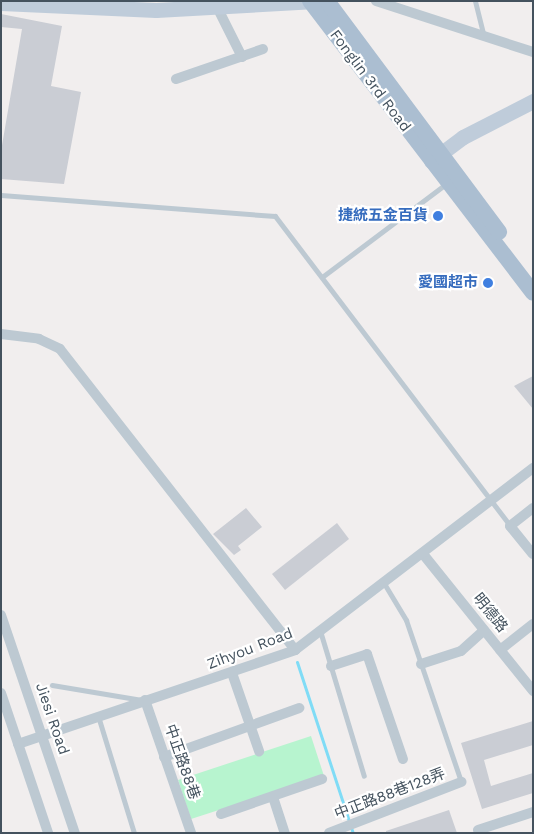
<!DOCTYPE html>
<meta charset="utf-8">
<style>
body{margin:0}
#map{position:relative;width:534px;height:834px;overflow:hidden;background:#f1eeee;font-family:"Work Sans","Noto Sans TC",sans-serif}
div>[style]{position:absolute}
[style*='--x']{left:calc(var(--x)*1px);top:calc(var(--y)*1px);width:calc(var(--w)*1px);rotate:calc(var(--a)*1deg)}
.green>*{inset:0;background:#b7f4cf}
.stream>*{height:3px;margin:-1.5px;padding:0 1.5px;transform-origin:1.5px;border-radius:1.5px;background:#80dcf6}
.building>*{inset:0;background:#cacdd4}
.lane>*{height:5px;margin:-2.5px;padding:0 2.5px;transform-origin:2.5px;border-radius:2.5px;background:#bdc9d2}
.street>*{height:10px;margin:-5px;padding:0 5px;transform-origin:5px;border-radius:5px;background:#bdc9d2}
.secondary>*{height:15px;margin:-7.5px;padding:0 7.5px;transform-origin:7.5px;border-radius:7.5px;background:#bfccda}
.primary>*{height:16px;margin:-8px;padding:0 8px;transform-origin:8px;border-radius:8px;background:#abbed1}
.dots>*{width:14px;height:14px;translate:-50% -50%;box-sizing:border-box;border:2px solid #fff;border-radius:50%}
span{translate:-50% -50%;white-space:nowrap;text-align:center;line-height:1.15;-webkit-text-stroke:4.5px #fff;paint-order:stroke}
.street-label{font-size:15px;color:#44525e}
.shop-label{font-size:15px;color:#366cbe;font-weight:700}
.right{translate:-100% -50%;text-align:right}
.frame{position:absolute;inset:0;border:2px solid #44525e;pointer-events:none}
</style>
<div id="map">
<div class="green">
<i style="clip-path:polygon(311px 736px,324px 776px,191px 819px,178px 780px)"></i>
</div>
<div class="stream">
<i style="--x:297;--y:662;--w:180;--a:71.9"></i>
</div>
<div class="building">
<i style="clip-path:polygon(1px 14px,62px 26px,51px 86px,81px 92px,64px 184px,1px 179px,1px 151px,22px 29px,1px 27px)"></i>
<i style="clip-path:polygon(533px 376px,533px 409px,514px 386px)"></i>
<i style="clip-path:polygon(246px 508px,262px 527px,238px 546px,241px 550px,234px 555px,213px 534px)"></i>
<i style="clip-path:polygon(337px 523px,349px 539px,285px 590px,272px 574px)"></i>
<i style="clip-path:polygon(533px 721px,533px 745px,484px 760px,491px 786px,533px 773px,533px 793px,482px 809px,461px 743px)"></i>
<i style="clip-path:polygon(449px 810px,457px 833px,386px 833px,386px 831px)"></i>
</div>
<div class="lane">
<i style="--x:475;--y:1;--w:36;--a:76"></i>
<i style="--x:1;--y:195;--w:275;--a:4.4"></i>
<i style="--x:275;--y:216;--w:389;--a:52.8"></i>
<i style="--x:322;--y:277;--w:156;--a:-36.9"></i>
<i style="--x:385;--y:585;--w:41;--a:59"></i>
<i style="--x:406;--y:620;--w:171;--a:71.2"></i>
<i style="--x:321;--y:634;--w:148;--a:73.2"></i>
<i style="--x:52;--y:685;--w:91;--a:9.5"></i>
<i style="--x:98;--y:716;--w:122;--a:72.9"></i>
</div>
<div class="street">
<i style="--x:376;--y:1;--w:165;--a:18"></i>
<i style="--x:217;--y:7;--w:56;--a:63.4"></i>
<i style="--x:176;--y:79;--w:92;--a:-19"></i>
<i style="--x:1;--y:334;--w:38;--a:7"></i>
<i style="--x:39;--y:339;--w:23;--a:25"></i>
<i style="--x:60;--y:349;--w:382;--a:52"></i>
<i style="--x:533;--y:508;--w:29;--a:142"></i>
<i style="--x:510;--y:526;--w:36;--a:51"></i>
<i style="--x:423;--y:554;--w:176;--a:51.2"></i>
<i style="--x:1;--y:615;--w:230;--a:71.3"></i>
<i style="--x:500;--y:650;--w:42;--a:-38.2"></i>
<i style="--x:421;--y:664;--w:42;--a:-18"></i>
<i style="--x:461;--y:651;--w:31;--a:-42"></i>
<i style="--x:331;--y:666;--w:38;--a:-18"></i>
<i style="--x:367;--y:654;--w:111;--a:71.1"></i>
<i style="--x:232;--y:673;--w:83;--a:70.9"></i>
<i style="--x:1;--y:693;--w:148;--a:71.4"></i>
<i style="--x:145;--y:700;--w:141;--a:70.9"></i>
<i style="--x:18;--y:744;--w:293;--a:-18.7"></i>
<i style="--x:295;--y:650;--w:300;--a:-37.4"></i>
<i style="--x:164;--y:757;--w:144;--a:-19.9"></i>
<i style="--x:273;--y:797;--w:38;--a:72"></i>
<i style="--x:221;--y:814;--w:107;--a:-19.1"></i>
<i style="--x:478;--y:830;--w:58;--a:-18.1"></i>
<i style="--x:329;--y:833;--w:142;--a:-21.1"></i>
</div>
<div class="secondary">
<i style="--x:1;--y:3;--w:155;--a:2.6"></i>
<i style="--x:156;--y:10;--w:160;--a:-3.2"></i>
<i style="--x:431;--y:161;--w:40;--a:-37"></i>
<i style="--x:463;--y:137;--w:79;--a:-27.2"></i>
</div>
<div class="primary">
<i style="--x:310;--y:1;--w:367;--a:52.6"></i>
<i style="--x:327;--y:1;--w:288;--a:53.3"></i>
</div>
<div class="dots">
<i style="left:438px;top:216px;background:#3f7fe0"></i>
<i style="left:488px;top:283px;background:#3f7fe0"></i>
</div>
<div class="street-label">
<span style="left:370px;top:81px;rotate:53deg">Fonglin 3rd Road</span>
<span style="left:490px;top:613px;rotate:51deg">明德路</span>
<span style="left:250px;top:649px;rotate:-21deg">Zihyou Road</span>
<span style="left:52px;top:719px;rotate:71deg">Jiesi Road</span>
<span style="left:182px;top:762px;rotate:71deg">中正路88巷</span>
<span style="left:390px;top:794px;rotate:-21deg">中正路88巷128弄</span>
</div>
<div class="shop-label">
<span class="right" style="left:428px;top:216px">捷統五金百貨</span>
<span class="right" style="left:478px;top:283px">愛國超市</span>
</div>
<div class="frame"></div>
</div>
